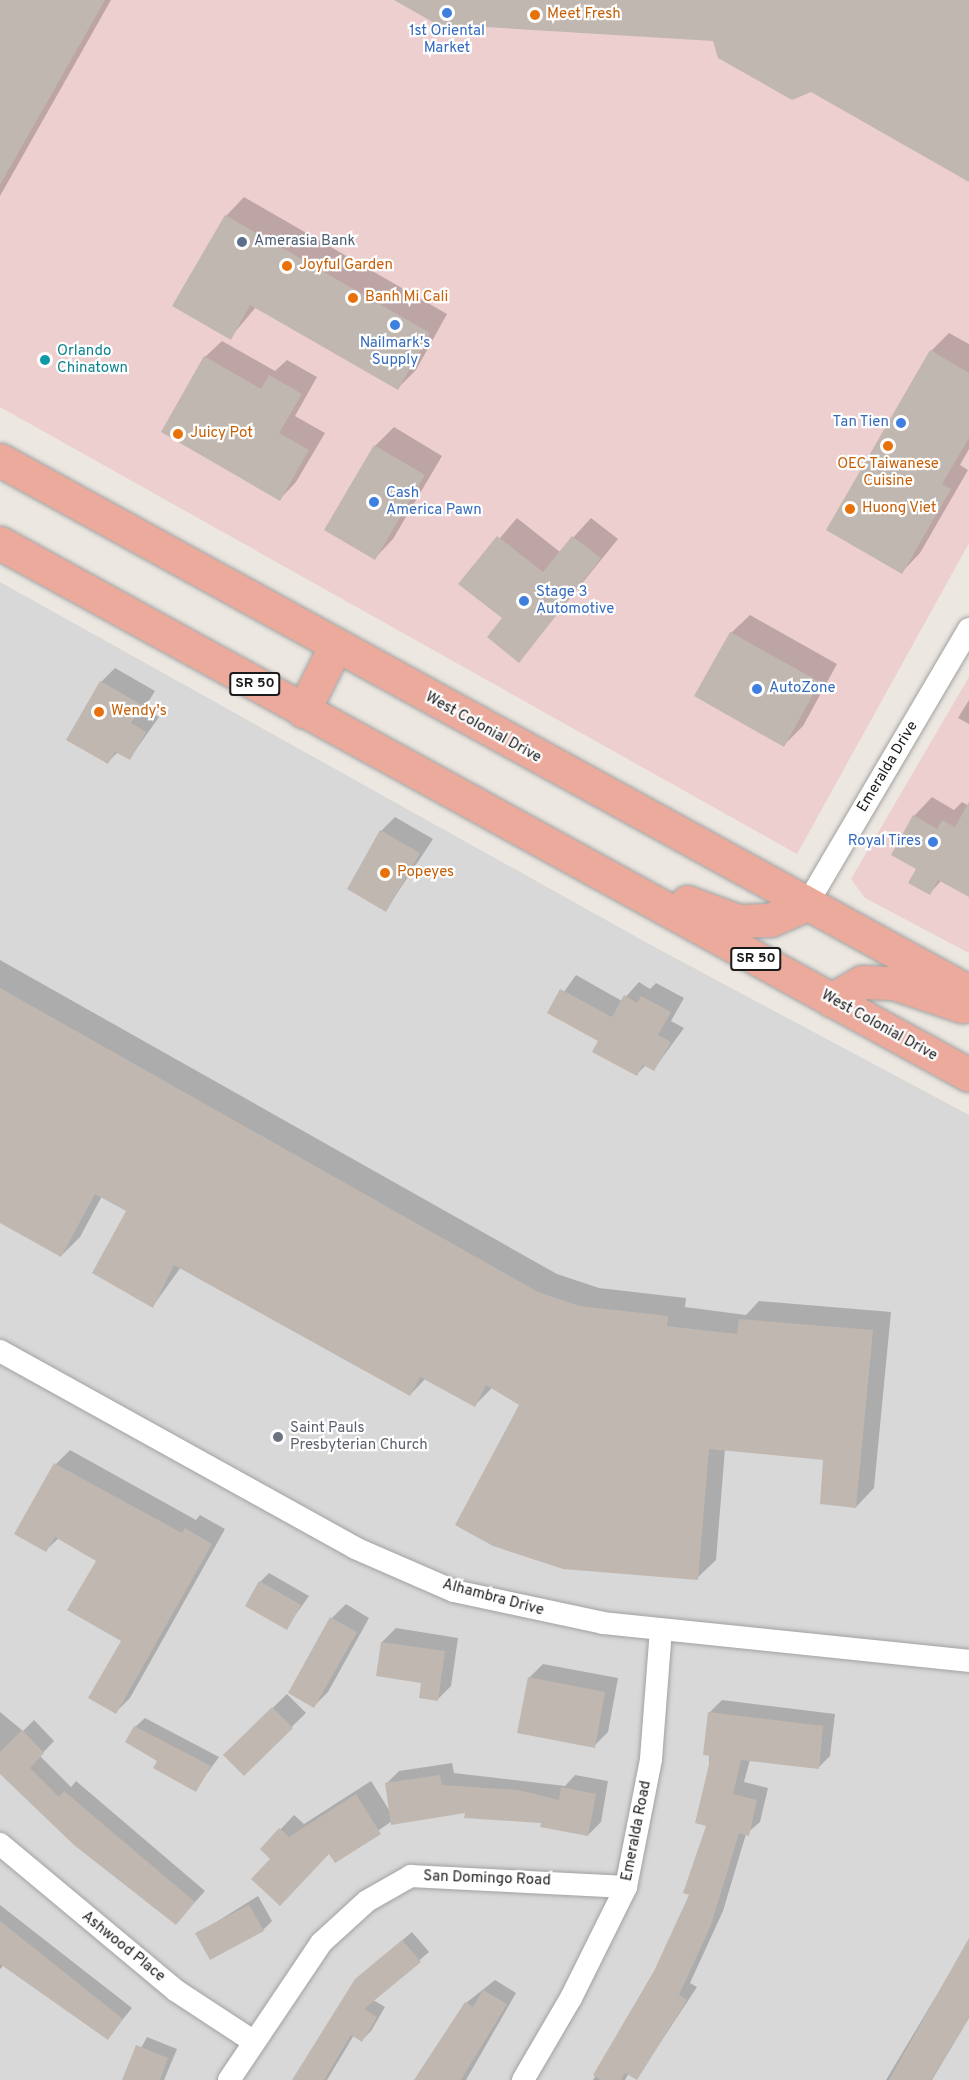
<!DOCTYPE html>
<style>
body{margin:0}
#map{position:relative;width:969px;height:2080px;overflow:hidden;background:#ece7e0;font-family:Overpass,sans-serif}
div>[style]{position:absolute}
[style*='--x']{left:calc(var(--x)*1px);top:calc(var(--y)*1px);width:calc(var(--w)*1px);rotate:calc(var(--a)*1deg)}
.residential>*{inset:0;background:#d9d8d8}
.commercial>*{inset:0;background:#edcfd0}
.shadow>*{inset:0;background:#0003}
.building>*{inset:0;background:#c0b7b0}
.roads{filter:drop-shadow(0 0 2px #a2a2a2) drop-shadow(0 0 2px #a2a2a2)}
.minor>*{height:22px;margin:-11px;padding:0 11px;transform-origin:11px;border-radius:11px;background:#fff}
.trunk>*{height:33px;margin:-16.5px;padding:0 16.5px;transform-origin:16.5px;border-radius:16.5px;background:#ecaa9c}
.dots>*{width:16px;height:16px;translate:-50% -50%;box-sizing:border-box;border:3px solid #fff;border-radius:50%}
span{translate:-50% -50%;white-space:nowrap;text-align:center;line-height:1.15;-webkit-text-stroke:4.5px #fff;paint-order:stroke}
.shield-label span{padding:2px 4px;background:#fff;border:2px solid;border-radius:4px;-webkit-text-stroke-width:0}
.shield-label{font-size:14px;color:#1b1b1b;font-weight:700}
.food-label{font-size:15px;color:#c56008}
.left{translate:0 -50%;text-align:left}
.shop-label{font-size:15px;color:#366cbe}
.right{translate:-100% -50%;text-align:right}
.service-label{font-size:15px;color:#4e5e75}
.culture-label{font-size:15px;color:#0d838f}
.street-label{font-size:15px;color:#1b1b1b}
.worship-label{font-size:15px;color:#5b616d}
</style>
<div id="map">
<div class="residential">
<i style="clip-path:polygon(0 582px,649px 944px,969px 1115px,969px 2080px,0 2080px)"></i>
</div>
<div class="commercial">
<i style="clip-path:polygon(0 0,969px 0,969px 543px,797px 854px,0 407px)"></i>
<i style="clip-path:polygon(969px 677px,969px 953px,865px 898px,851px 879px)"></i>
</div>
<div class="shadow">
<i style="clip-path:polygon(0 0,111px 0,0 196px)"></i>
<i style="clip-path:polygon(244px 197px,447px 314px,416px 370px,398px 388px,256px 307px,230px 338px,226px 216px)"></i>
<i style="clip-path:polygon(949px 333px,969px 344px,969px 449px,960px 465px,968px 470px,920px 553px,902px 572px,931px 351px)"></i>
<i style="clip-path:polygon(222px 341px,275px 371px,287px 360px,317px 377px,295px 416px,325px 433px,296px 482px,280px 499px,205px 357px)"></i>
<i style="clip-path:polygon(394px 427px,442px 456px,393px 539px,375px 558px,375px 446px)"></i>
<i style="clip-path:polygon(517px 518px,560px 552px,591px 518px,618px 539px,519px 661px,504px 618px,461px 584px)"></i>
<i style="clip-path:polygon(750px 615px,837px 664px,803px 726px,784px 745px,731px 633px)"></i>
<i style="clip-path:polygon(115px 668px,155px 691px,144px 709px,159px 717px,130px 758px,118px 752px,108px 762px,101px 682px)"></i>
<i style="clip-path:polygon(969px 700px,969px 724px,958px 718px)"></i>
<i style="clip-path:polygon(932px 797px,954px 810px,962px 802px,969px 806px,969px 895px,942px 880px,930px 893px,918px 868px,914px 816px)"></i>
<i style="clip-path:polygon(395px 817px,433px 839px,386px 910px,381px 831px)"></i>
<i style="clip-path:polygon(0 960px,557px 1274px,599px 1288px,686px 1298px,685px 1307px,746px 1315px,759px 1301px,891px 1312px,874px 1488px,856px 1507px,825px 1459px,725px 1449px,716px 1560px,697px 1578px,521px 1405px,493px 1387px,475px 1405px,426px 1378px,410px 1395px,181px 1267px,153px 1306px,128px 1210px,102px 1196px,80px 1237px,61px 1256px,0 1222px)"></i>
<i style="clip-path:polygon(576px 975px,622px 1001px,639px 982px,650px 989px,656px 983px,684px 998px,671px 1021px,684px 1028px,654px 1069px,646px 1065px,637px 1074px,600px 1041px,549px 1013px)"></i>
<i style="clip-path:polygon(70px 1450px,196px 1520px,200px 1515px,225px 1529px,130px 1698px,116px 1712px,123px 1640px,98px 1560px,59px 1538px,46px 1550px,56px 1464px)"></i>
<i style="clip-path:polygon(269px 1573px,309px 1596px,286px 1628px,260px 1582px)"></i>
<i style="clip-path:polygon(346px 1604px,369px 1618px,328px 1692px,314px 1706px,332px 1618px)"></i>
<i style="clip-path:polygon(396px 1628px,458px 1638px,451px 1686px,437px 1700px,382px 1642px)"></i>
<i style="clip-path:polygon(543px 1664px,618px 1678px,608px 1732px,594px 1746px,529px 1678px)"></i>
<i style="clip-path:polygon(287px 1694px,306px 1713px,244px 1773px,239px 1741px)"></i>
<i style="clip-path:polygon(722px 1700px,835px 1714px,830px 1756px,818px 1768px,750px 1760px,744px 1782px,768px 1788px,760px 1822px,746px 1834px,723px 1911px,690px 1983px,697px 1987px,637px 2078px,629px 2073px,625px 2080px,593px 2080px,656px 1972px,691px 1894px,708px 1825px,710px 1712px)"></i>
<i style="clip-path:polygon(0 1712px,23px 1731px,34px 1720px,54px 1741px,40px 1756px,71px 1787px,76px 1781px,205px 1891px,176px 1923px,0 1769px)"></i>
<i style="clip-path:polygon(145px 1718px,219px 1757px,195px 1790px,159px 1760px,135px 1727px)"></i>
<i style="clip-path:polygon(452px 1763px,454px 1773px,565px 1786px,575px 1775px,608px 1781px,601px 1822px,588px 1835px,543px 1821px,466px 1812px,392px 1821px,335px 1861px,330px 1853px,272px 1859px,262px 1849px,294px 1815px,304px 1824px,371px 1781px,391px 1813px,386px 1784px,399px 1771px)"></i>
<i style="clip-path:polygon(258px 1896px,272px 1921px,263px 1930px,197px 1934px)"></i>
<i style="clip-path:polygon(0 1905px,132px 2008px,108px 2038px,4px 1965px,0 1969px)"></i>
<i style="clip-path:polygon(412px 1932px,429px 1952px,373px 2000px,385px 2007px,371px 2031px,362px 2040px,354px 2035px,327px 2080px,299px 2080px,367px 1970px)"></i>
<i style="clip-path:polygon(969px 1941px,969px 2018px,932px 2080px,886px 2080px)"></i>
<i style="clip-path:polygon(495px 1980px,516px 1993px,466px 2080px,416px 2080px,466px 2003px)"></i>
<i style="clip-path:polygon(147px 2037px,177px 2049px,164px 2080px,124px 2080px)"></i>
</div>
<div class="building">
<i style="clip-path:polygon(0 0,105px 0,0 185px)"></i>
<i style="clip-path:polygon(394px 0,969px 0,969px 182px,811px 92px,792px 100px,718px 58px,713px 41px,469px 26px,450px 32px)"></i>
<i style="clip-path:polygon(225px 215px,430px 333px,398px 390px,250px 305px,231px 340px,172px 306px)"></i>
<i style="clip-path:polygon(930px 350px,969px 373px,969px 438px,942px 484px,951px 489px,902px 574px,826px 530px)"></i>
<i style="clip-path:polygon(204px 356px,261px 389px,269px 375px,302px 394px,279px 433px,309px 450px,280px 501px,161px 432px)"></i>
<i style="clip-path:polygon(374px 445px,425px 475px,375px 560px,324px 530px)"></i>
<i style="clip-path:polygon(497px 536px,543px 572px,572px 536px,601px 558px,519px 663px,487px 637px,502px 618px,458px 584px)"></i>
<i style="clip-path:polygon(730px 632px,820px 682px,784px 747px,694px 696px)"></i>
<i style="clip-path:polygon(100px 681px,142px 705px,131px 723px,146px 732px,130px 760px,115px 752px,108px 764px,66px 740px)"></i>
<i style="clip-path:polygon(969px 802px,969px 897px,938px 880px,930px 895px,908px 883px,916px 869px,891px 855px,913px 815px,937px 829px,942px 820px,955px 827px)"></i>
<i style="clip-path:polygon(380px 830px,420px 853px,386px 912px,347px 889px)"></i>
<i style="clip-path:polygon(0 988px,538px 1292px,580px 1306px,668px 1316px,667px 1326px,737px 1334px,739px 1319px,873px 1330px,856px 1508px,820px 1504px,823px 1460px,709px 1449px,698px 1580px,563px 1569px,493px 1546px,455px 1525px,519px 1405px,486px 1385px,475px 1407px,420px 1377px,410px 1396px,174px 1265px,153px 1308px,92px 1273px,126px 1211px,95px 1194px,61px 1257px,0 1223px)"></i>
<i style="clip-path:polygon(560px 989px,612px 1017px,624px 995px,637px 1003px,641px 996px,671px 1012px,658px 1035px,671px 1042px,654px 1071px,643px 1065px,637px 1076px,592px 1052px,598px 1041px,547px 1013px)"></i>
<i style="clip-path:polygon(54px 1463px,182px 1533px,185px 1528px,212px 1544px,116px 1714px,88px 1698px,121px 1641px,67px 1610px,96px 1561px,55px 1537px,46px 1552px,14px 1534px)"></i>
<i style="clip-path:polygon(259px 1581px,301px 1605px,287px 1630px,245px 1606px)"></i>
<i style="clip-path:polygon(330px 1617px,357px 1632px,314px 1708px,288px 1693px)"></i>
<i style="clip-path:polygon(381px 1642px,445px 1651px,438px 1701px,419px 1698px,421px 1683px,376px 1676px)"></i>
<i style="clip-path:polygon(528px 1677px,605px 1692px,595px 1748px,517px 1733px)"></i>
<i style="clip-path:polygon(272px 1707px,293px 1728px,244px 1776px,223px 1755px)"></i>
<i style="clip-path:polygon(708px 1712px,823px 1726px,819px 1769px,741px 1760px,733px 1794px,757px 1800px,749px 1836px,739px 1833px,711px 1925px,679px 1995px,687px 2000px,637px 2080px,625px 2073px,621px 2080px,601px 2080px,593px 2075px,654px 1971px,689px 1895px,683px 1893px,706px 1826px,695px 1823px,711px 1756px,703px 1755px)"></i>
<i style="clip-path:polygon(134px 1726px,211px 1766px,196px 1792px,153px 1768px,157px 1761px,125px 1742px)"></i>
<i style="clip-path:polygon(22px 1730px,44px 1753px,30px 1768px,59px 1797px,64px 1791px,195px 1902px,176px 1925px,74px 1845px,0 1774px,0 1752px)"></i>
<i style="clip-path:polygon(440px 1775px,442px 1785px,518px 1790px,559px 1800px,561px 1787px,596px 1794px,588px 1836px,540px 1827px,541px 1823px,464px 1818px,465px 1813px,391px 1825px,385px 1783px)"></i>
<i style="clip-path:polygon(356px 1794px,381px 1834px,335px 1863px,329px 1854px,280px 1906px,251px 1879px,270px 1859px,260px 1849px,279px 1828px,289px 1837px)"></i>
<i style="clip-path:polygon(249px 1905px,264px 1931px,210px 1960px,195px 1933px)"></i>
<i style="clip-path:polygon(0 1921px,123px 2019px,108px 2040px,0 1964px)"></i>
<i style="clip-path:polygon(969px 1938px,969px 2016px,962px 2030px,931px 2080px,889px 2080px)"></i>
<i style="clip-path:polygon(402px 1940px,421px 1962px,364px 2009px,377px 2017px,362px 2042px,351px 2035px,324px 2080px,292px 2080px,355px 1979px)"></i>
<i style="clip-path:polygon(483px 1990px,507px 2004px,461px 2080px,414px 2080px,465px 2002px,473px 2007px)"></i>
<i style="clip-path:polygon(136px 2045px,168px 2058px,160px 2080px,122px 2080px)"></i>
</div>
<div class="roads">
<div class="minor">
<i style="--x:807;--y:904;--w:319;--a:-59.5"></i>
<i style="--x:0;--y:1351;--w:406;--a:29"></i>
<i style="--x:355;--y:1548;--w:108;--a:23.5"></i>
<i style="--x:454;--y:1591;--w:152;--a:12.1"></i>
<i style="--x:603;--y:1623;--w:368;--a:5.9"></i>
<i style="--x:0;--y:1844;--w:228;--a:39.8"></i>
<i style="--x:175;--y:1990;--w:93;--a:33.2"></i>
<i style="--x:229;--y:2080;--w:165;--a:-56.1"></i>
<i style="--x:321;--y:1943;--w:62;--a:-42.4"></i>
<i style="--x:367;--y:1901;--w:51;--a:-29.6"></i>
<i style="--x:411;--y:1876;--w:215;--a:2.9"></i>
<i style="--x:523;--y:2080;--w:95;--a:-59.7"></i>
<i style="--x:571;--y:1998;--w:124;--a:-63.6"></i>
<i style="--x:626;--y:1887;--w:130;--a:-78.9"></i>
<i style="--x:651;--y:1759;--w:129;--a:-85.6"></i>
</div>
<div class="trunk">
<i style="--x:0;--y:460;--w:1105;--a:28.77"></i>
<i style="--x:0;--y:543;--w:1105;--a:28.77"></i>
<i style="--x:303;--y:711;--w:72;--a:-63.4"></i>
<i style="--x:687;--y:902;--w:54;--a:20.4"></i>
<i style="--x:738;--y:921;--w:32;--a:-2"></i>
<i style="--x:770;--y:920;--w:40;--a:-23.4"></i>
<i style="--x:831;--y:1000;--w:36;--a:-30"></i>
<i style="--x:862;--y:982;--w:32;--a:2"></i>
<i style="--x:894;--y:983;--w:72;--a:18.7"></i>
</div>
</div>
<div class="dots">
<i style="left:447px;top:13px;background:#3f7fe0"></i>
<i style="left:535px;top:15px;background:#e8710a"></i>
<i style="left:242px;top:242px;background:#5c6f8a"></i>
<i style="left:287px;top:266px;background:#e8710a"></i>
<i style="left:353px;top:298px;background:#e8710a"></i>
<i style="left:395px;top:325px;background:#3f7fe0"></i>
<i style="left:45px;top:360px;background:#0f9aa8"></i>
<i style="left:901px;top:423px;background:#3f7fe0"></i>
<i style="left:178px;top:434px;background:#e8710a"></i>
<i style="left:888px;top:446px;background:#e8710a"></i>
<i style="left:374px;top:502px;background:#3f7fe0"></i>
<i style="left:850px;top:509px;background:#e8710a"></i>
<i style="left:524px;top:601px;background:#3f7fe0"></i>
<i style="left:757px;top:689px;background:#3f7fe0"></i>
<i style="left:99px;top:712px;background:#e8710a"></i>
<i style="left:933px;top:842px;background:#3f7fe0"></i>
<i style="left:385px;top:873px;background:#e8710a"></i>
<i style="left:278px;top:1437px;background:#6b7280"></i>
</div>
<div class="shield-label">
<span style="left:255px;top:684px">SR 50</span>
<span style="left:756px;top:959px">SR 50</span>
</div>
<div class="food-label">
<span class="left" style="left:547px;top:15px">Meet Fresh</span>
<span class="left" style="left:299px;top:266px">Joyful Garden</span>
<span class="left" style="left:365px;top:298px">Banh Mi Cali</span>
<span class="left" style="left:190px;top:434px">Juicy Pot</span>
<span style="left:888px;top:473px">OEC Taiwanese<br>Cuisine</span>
<span class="left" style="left:862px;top:509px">Huong Viet</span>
<span class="left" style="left:111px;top:712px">Wendy's</span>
<span class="left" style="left:397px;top:873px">Popeyes</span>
</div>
<div class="shop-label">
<span style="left:447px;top:40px">1st Oriental<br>Market</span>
<span style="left:395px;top:352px">Nailmark's<br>Supply</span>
<span class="right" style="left:889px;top:423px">Tan Tien</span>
<span class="left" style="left:386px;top:502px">Cash<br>America Pawn</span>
<span class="left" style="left:536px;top:601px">Stage 3<br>Automotive</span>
<span class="left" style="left:769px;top:689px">AutoZone</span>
<span class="right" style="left:921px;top:842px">Royal Tires</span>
</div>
<div class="service-label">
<span class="left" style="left:254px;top:242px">Amerasia Bank</span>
</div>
<div class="culture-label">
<span class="left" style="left:57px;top:360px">Orlando<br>Chinatown</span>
</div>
<div class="street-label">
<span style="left:483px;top:728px;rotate:29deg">West Colonial Drive</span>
<span style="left:888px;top:767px;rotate:-59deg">Emeralda Drive</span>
<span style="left:879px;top:1026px;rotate:29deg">West Colonial Drive</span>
<span style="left:493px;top:1598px;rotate:15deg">Alhambra Drive</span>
<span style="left:637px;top:1831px;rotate:-79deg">Emeralda Road</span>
<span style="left:487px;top:1879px;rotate:2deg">San Domingo Road</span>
<span style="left:123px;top:1947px;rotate:39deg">Ashwood Place</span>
</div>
<div class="worship-label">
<span class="left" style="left:290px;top:1437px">Saint Pauls<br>Presbyterian Church</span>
</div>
</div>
